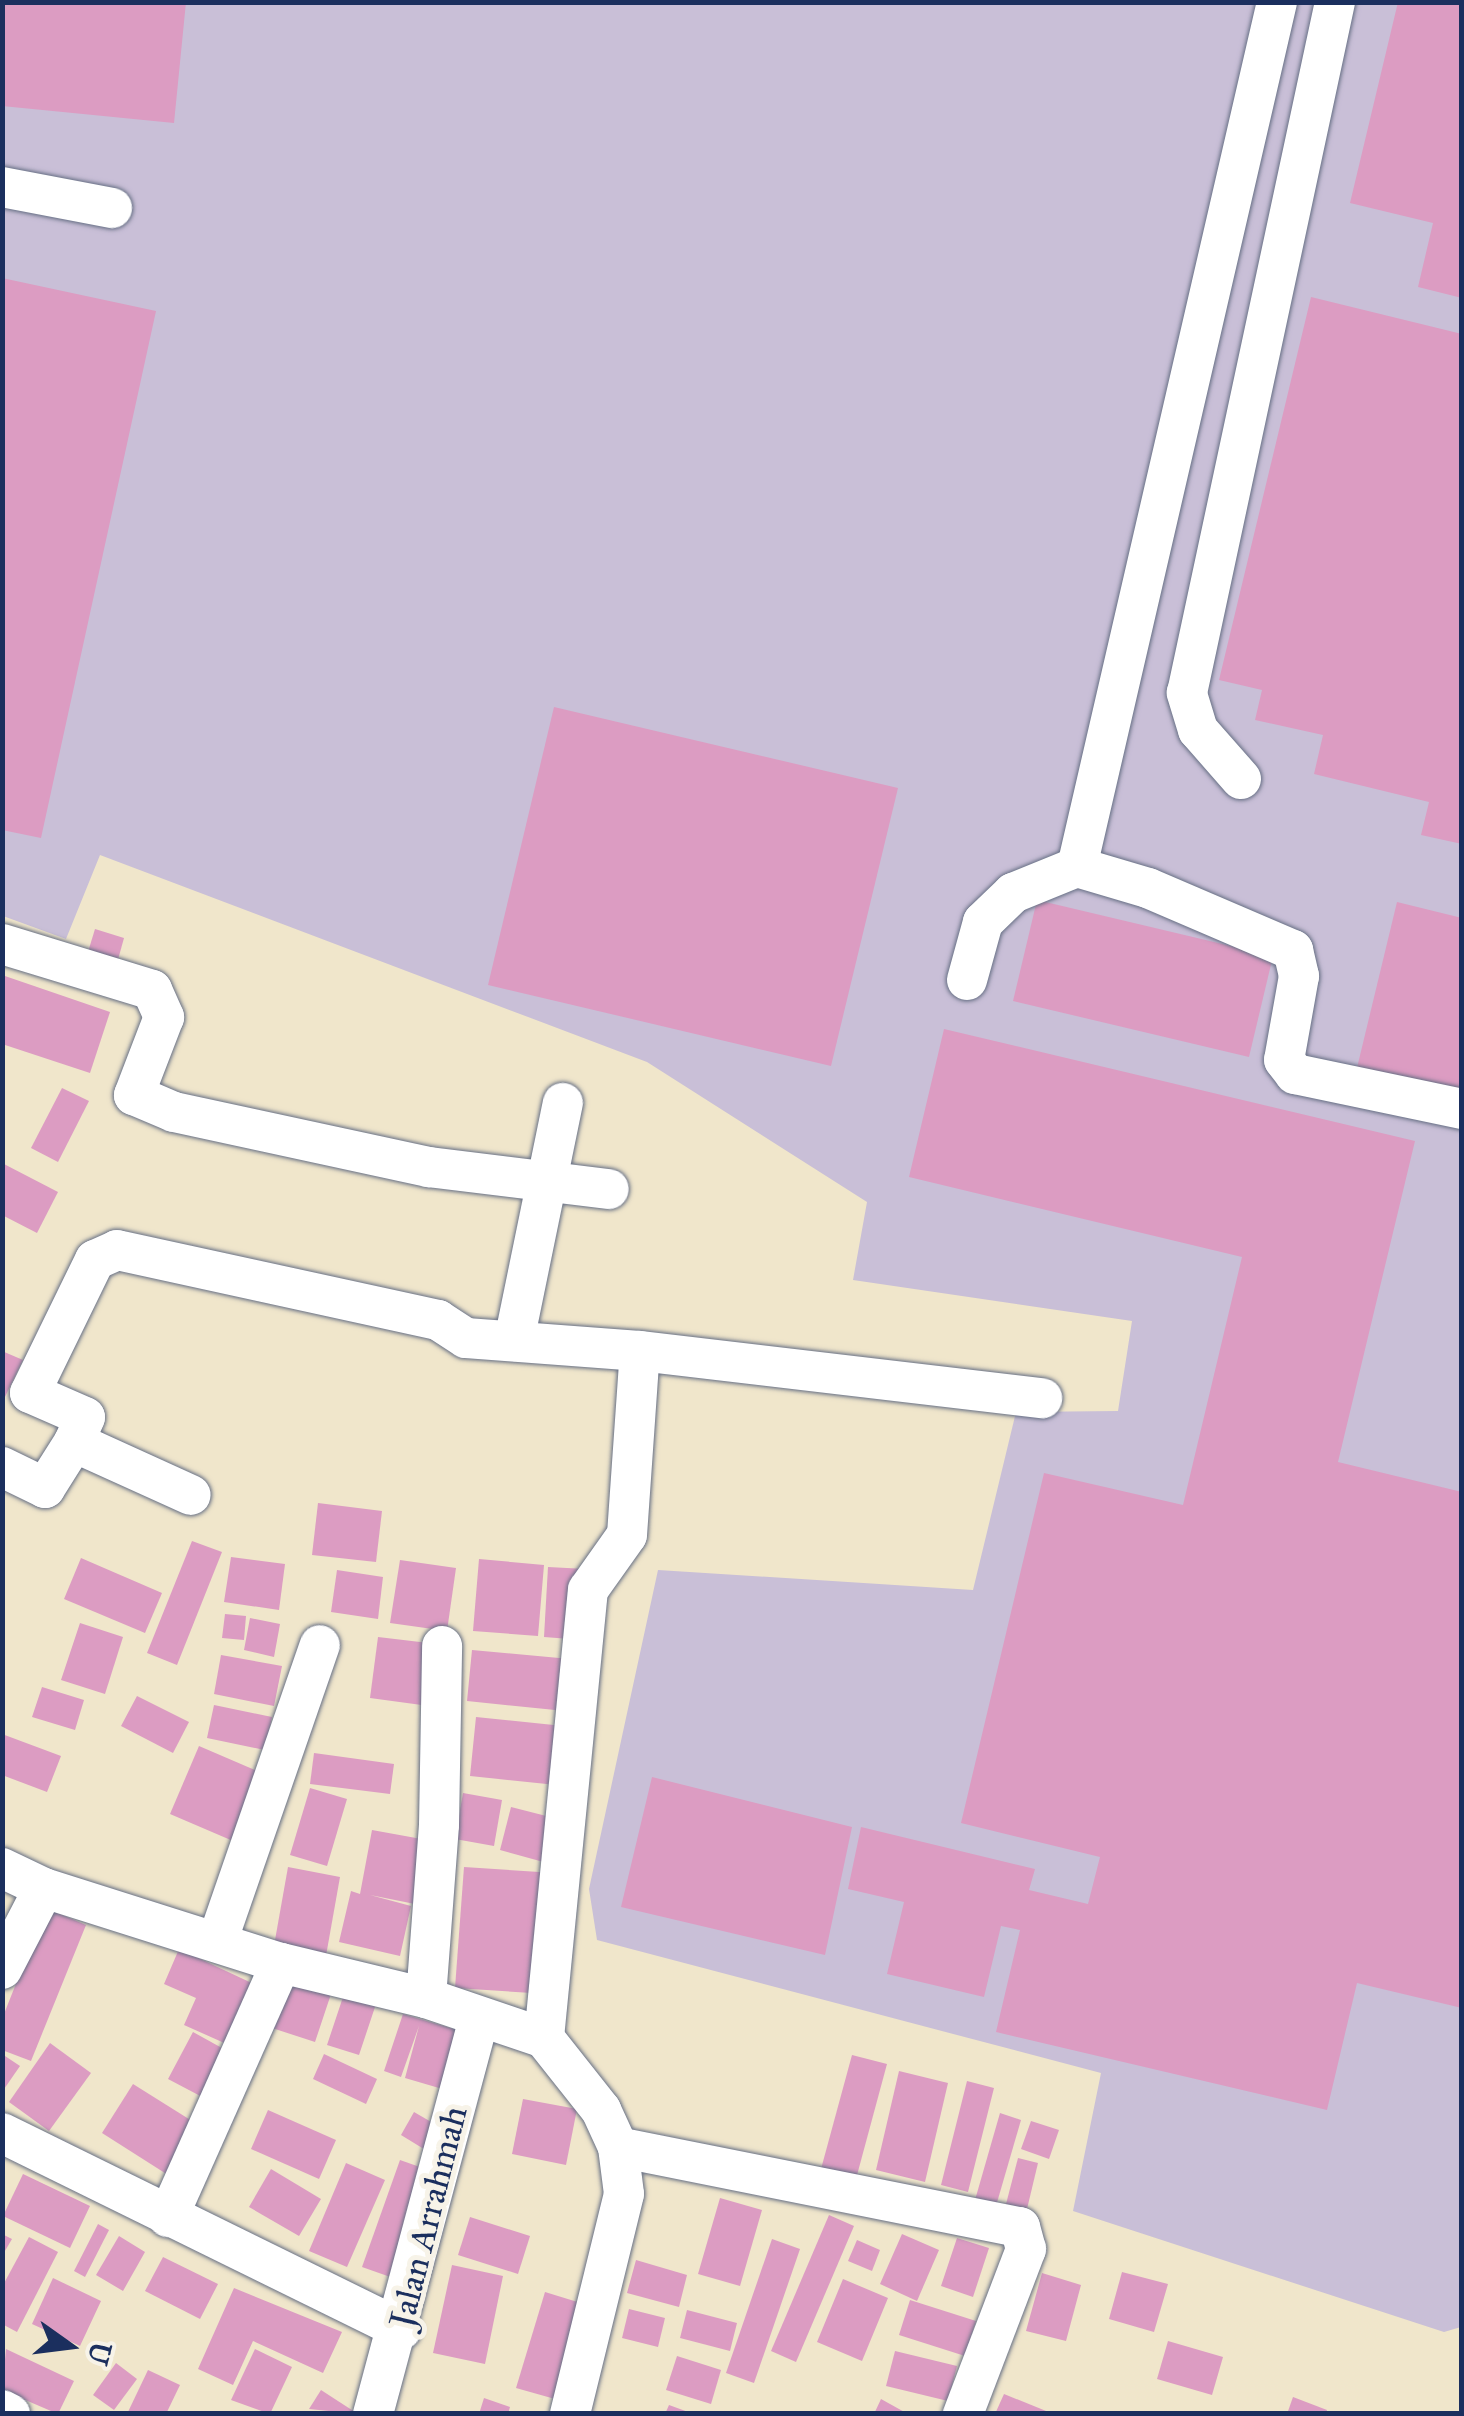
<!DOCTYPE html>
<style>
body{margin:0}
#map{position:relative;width:1464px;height:2416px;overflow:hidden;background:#f0e6cb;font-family:"IM FELL Great Primer",serif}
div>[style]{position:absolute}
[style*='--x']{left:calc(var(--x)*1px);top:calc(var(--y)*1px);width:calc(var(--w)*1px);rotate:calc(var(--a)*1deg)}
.industrial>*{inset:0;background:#c9bfd7}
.building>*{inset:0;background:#dc9cc2}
.roads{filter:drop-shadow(0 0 2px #666f84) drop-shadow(0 0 2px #666f84)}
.minor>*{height:40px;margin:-20px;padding:0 20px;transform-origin:20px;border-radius:20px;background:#fff}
span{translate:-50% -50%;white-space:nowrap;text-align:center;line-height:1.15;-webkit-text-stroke:10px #f7f3e8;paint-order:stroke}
.street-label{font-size:35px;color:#1b2f5e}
.frame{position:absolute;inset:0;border:5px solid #1b2f5e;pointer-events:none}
.north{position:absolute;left:20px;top:2296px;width:100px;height:100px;-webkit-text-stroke:8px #f7f3e8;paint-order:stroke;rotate:104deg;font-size:28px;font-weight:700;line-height:40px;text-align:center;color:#1b2f5e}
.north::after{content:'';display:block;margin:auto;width:35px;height:45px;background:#1b2f5e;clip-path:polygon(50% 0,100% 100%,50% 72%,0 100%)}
</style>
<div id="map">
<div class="industrial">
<i style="clip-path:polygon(2px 3px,1461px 3px,1461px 2327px,1444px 2332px,1073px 2211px,1101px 2073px,597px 1940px,589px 1889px,658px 1570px,973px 1590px,1016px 1412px,1118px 1411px,1132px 1321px,853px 1280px,867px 1202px,647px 1062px,100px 855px,66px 939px,3px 916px)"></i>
</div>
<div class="building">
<i style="clip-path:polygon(2px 2px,186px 2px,174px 123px,2px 106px)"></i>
<i style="clip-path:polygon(1398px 2px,1462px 2px,1462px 298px,1418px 287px,1433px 223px,1350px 203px)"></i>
<i style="clip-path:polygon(2px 278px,156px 311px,41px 838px,2px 830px)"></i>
<i style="clip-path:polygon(1311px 297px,1462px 334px,1462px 844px,1421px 835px,1429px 802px,1314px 774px,1323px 735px,1255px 720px,1262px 690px,1219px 680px)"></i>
<i style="clip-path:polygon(554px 707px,898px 788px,831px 1066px,488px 985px)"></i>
<i style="clip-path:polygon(1037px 900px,1273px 956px,1249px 1057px,1013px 1001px)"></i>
<i style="clip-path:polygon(1397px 902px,1462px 918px,1462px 1097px,1356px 1072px)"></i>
<i style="clip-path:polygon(95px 929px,124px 938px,114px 974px,84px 965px)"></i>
<i style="clip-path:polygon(2px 975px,110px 1012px,90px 1073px,2px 1044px)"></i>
<i style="clip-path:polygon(944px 1029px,1415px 1141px,1338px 1462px,1462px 1492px,1462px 2008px,1357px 1983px,1327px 2110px,996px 2032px,1020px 1930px,1001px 1926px,984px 1997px,887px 1974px,904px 1902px,848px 1889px,861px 1827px,1035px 1869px,1029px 1890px,1088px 1904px,1100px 1857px,961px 1823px,1044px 1473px,1183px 1505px,1242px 1257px,909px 1177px)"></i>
<i style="clip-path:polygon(62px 1088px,89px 1101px,58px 1162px,31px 1148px)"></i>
<i style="clip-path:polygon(2px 1163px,58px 1192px,37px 1233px,2px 1215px)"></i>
<i style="clip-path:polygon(2px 1351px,23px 1360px,2px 1403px)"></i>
<i style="clip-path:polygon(318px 1503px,382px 1511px,376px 1562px,312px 1555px)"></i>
<i style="clip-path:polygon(192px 1541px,222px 1552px,177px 1665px,147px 1653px)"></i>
<i style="clip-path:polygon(231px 1557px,285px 1564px,279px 1610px,224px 1602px)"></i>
<i style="clip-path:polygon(81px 1558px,162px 1593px,145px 1633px,64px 1599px)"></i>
<i style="clip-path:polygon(479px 1559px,544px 1565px,538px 1636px,473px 1631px)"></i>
<i style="clip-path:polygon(400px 1560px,456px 1568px,447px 1631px,390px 1623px)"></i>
<i style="clip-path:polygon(548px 1567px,586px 1569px,583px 1640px,544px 1637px)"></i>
<i style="clip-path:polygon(337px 1570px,383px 1577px,378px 1619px,331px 1612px)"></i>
<i style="clip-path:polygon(225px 1614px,246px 1616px,244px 1640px,222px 1638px)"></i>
<i style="clip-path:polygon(250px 1618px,280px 1624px,274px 1657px,244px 1650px)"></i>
<i style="clip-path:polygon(80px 1623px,123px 1637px,105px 1694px,61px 1680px)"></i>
<i style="clip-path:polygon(378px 1637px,437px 1644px,429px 1706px,370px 1698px)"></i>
<i style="clip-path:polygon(472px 1650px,570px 1659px,565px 1711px,467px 1701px)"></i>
<i style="clip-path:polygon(221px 1655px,282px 1666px,274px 1706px,214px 1694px)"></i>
<i style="clip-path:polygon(42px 1687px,84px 1700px,75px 1730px,32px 1717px)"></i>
<i style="clip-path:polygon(137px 1696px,189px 1722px,173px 1753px,121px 1726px)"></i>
<i style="clip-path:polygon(214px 1705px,272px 1717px,265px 1750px,207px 1738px)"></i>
<i style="clip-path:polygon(476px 1717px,573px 1727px,566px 1786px,470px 1776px)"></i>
<i style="clip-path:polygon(2px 1734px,61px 1756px,47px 1792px,2px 1775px)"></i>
<i style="clip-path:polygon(199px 1746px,262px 1773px,233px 1841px,170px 1814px)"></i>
<i style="clip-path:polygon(314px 1753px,394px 1764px,390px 1794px,310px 1784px)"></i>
<i style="clip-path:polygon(652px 1777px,852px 1827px,825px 1955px,621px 1907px)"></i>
<i style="clip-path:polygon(310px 1788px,347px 1799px,327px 1866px,290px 1855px)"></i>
<i style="clip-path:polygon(463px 1793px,502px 1800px,494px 1846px,455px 1839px)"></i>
<i style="clip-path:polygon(511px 1807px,558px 1819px,547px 1863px,500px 1850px)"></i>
<i style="clip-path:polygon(372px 1830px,427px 1840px,415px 1904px,370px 1895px,411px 1906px,400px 1956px,339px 1942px,351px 1891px,360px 1894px)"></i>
<i style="clip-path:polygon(288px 1867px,340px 1877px,324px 1967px,272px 1957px)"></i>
<i style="clip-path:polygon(464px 1867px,555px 1873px,547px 1994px,455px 1988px)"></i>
<i style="clip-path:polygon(46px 1908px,86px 1925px,31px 2061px,2px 2050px,2px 2019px)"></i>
<i style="clip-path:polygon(179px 1949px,258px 1986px,231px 2046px,184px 2025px,196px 1998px,164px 1984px)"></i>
<i style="clip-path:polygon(286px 1975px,332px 1991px,315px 2042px,269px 2027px)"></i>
<i style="clip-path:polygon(346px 1988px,378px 1998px,359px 2055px,327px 2045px)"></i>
<i style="clip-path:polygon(403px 2014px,474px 2035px,456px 2093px,405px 2078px,419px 2026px,401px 2077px,384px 2071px)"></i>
<i style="clip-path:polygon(193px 2032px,231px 2053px,206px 2099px,168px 2079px)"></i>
<i style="clip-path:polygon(50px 2043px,91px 2073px,49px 2131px,9px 2102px)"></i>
<i style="clip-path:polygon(2px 2054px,20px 2066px,2px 2092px)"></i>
<i style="clip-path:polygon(324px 2054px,377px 2079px,366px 2104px,313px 2079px)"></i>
<i style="clip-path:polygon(852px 2055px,887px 2064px,853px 2190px,818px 2180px)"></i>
<i style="clip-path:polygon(899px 2071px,948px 2083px,925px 2182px,876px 2170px)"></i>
<i style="clip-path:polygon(967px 2081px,994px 2088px,968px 2192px,941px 2185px)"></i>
<i style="clip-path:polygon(133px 2084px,200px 2126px,168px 2175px,102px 2133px)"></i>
<i style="clip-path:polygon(523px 2099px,577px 2109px,566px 2165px,512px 2154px)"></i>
<i style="clip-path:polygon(268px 2110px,336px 2140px,319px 2179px,251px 2149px)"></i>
<i style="clip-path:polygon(414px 2112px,445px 2130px,432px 2154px,401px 2135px)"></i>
<i style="clip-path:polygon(1000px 2113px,1021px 2120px,996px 2206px,975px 2200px)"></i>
<i style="clip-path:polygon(1031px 2121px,1059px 2130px,1049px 2159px,1021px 2149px)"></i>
<i style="clip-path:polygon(1018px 2158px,1038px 2163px,1027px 2209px,1006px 2204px)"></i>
<i style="clip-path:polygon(400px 2160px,434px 2172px,396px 2279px,362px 2267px)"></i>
<i style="clip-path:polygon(346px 2163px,385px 2180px,347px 2267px,309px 2251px)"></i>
<i style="clip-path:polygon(271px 2169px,321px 2199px,299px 2236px,249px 2207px)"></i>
<i style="clip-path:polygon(23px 2174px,90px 2206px,70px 2248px,3px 2216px)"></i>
<i style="clip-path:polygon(720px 2198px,762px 2210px,740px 2286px,698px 2274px)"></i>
<i style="clip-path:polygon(829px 2215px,854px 2226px,796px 2362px,771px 2351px)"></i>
<i style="clip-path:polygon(470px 2217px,530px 2236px,518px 2274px,458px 2255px)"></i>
<i style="clip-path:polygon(98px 2224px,109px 2230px,85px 2277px,74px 2271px)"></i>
<i style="clip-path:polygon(2px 2234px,12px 2239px,2px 2256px)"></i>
<i style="clip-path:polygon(902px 2234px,939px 2250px,917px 2301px,880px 2284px)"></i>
<i style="clip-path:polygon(119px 2236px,145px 2252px,123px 2291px,96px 2275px)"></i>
<i style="clip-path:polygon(29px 2237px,58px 2252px,17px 2332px,2px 2324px,2px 2287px)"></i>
<i style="clip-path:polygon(957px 2238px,989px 2248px,973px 2297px,941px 2286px)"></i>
<i style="clip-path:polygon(772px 2239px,800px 2249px,754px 2383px,726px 2373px)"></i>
<i style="clip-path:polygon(857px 2240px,880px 2250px,872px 2271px,848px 2261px)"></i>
<i style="clip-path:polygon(163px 2257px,218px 2284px,200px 2319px,145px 2291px)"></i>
<i style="clip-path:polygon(636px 2260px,687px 2275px,679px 2307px,627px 2293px)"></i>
<i style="clip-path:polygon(452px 2265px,503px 2276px,485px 2364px,433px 2353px)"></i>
<i style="clip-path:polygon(1122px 2272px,1168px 2284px,1154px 2332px,1109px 2319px)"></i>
<i style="clip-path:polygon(1042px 2273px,1081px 2285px,1066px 2341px,1026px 2331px)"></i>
<i style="clip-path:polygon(53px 2278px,101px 2301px,80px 2346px,32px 2324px)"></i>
<i style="clip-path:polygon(843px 2279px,888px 2298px,862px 2361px,817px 2342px)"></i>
<i style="clip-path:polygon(234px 2288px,342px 2332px,323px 2373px,253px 2341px,233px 2385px,198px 2369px)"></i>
<i style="clip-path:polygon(545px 2292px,584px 2304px,555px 2399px,516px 2388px)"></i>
<i style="clip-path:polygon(910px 2300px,976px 2321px,965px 2356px,899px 2335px)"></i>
<i style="clip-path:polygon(629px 2309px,665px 2318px,658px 2347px,622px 2338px)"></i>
<i style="clip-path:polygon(687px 2310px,737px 2323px,730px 2351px,680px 2338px)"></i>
<i style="clip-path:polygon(1168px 2341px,1223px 2357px,1212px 2395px,1157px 2379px)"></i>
<i style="clip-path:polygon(6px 2349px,74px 2381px,58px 2414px,2px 2390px)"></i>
<i style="clip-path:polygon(255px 2349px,292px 2367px,270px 2414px,231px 2400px)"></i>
<i style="clip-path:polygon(895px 2351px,957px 2366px,948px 2401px,886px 2386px)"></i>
<i style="clip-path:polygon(677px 2356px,721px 2370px,711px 2404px,666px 2390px)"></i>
<i style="clip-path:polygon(116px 2363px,137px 2379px,114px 2410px,93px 2395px)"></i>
<i style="clip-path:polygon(148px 2370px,180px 2385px,166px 2414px,127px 2414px)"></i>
<i style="clip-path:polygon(321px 2390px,358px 2414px,309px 2409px)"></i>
<i style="clip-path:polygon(1004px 2394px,1051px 2413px,1051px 2414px,995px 2414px)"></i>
<i style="clip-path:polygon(1293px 2397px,1327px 2410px,1326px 2414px,1287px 2414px)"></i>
<i style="clip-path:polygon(484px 2398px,510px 2407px,508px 2414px,479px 2414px)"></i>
<i style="clip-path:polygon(881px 2399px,908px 2414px,874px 2414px)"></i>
<i style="clip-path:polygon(669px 2405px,691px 2413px,691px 2414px,665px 2414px)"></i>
</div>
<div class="roads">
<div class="minor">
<i style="--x:1277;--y:2;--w:888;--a:103.02"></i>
<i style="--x:1077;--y:867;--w:74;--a:16.5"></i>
<i style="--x:1148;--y:888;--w:158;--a:23.2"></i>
<i style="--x:1293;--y:950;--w:27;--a:77"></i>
<i style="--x:1299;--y:976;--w:85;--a:100.1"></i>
<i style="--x:1284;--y:1060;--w:18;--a:52"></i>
<i style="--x:1295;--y:1074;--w:171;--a:11.8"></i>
<i style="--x:2;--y:187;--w:112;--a:10.8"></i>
<i style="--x:1241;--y:779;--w:65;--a:-131.3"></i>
<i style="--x:1198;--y:730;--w:39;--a:-107"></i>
<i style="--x:1187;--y:693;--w:707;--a:-77.91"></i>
<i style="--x:2;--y:944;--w:157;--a:17"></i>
<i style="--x:152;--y:990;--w:30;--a:66"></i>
<i style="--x:164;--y:1017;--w:84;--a:111"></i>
<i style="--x:134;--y:1095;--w:43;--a:23"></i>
<i style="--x:174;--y:1112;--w:261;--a:12.2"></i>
<i style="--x:429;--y:1167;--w:181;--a:7"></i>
<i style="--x:967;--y:980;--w:60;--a:-74.6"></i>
<i style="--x:983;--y:922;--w:42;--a:-44"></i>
<i style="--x:1013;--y:893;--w:69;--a:-22.1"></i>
<i style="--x:514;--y:1341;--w:243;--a:-78.4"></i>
<i style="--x:74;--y:1442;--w:27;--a:-66"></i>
<i style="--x:85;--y:1417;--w:60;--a:-156.4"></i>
<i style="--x:30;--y:1393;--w:148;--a:-64"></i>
<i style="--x:95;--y:1260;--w:24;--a:-24"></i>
<i style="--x:117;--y:1250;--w:329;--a:12.3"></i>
<i style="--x:438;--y:1320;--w:33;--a:33"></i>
<i style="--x:466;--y:1338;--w:174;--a:4.3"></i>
<i style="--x:2;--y:1467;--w:48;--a:26"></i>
<i style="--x:45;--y:1488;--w:54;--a:-57.8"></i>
<i style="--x:74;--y:1442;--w:128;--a:24.4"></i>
<i style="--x:2;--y:1868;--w:47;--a:25.5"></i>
<i style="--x:44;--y:1888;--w:249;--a:17.6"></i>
<i style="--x:281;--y:1963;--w:149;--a:13.6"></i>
<i style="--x:426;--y:1998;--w:125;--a:18.7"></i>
<i style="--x:544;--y:2038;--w:92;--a:51.6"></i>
<i style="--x:601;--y:2110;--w:41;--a:65.3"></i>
<i style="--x:618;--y:2147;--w:47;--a:82.7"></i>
<i style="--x:624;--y:2194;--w:227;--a:103.8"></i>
<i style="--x:217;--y:1942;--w:314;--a:-70.9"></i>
<i style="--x:2;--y:1969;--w:91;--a:-62.6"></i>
<i style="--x:426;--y:1998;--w:173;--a:-85.7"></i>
<i style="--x:439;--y:1825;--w:179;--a:-89"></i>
<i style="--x:544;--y:2038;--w:450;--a:-84.4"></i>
<i style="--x:588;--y:1590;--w:67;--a:-54.7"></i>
<i style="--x:627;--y:1535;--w:184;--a:-86"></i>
<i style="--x:640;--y:1351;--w:405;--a:6.7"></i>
<i style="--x:2;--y:2133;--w:445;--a:26.2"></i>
<i style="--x:618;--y:2147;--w:410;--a:11.3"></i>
<i style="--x:1020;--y:2227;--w:23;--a:75"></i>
<i style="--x:1026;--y:2249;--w:177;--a:110.9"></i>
<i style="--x:168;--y:2217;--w:278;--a:-66"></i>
<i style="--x:2;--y:2410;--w:9;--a:27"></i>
<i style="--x:373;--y:2414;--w:409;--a:-75"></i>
</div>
</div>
<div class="street-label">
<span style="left:429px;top:2217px;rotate:-76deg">Jalan Arrahmah</span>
</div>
<div class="frame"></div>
<div class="north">U</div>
</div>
